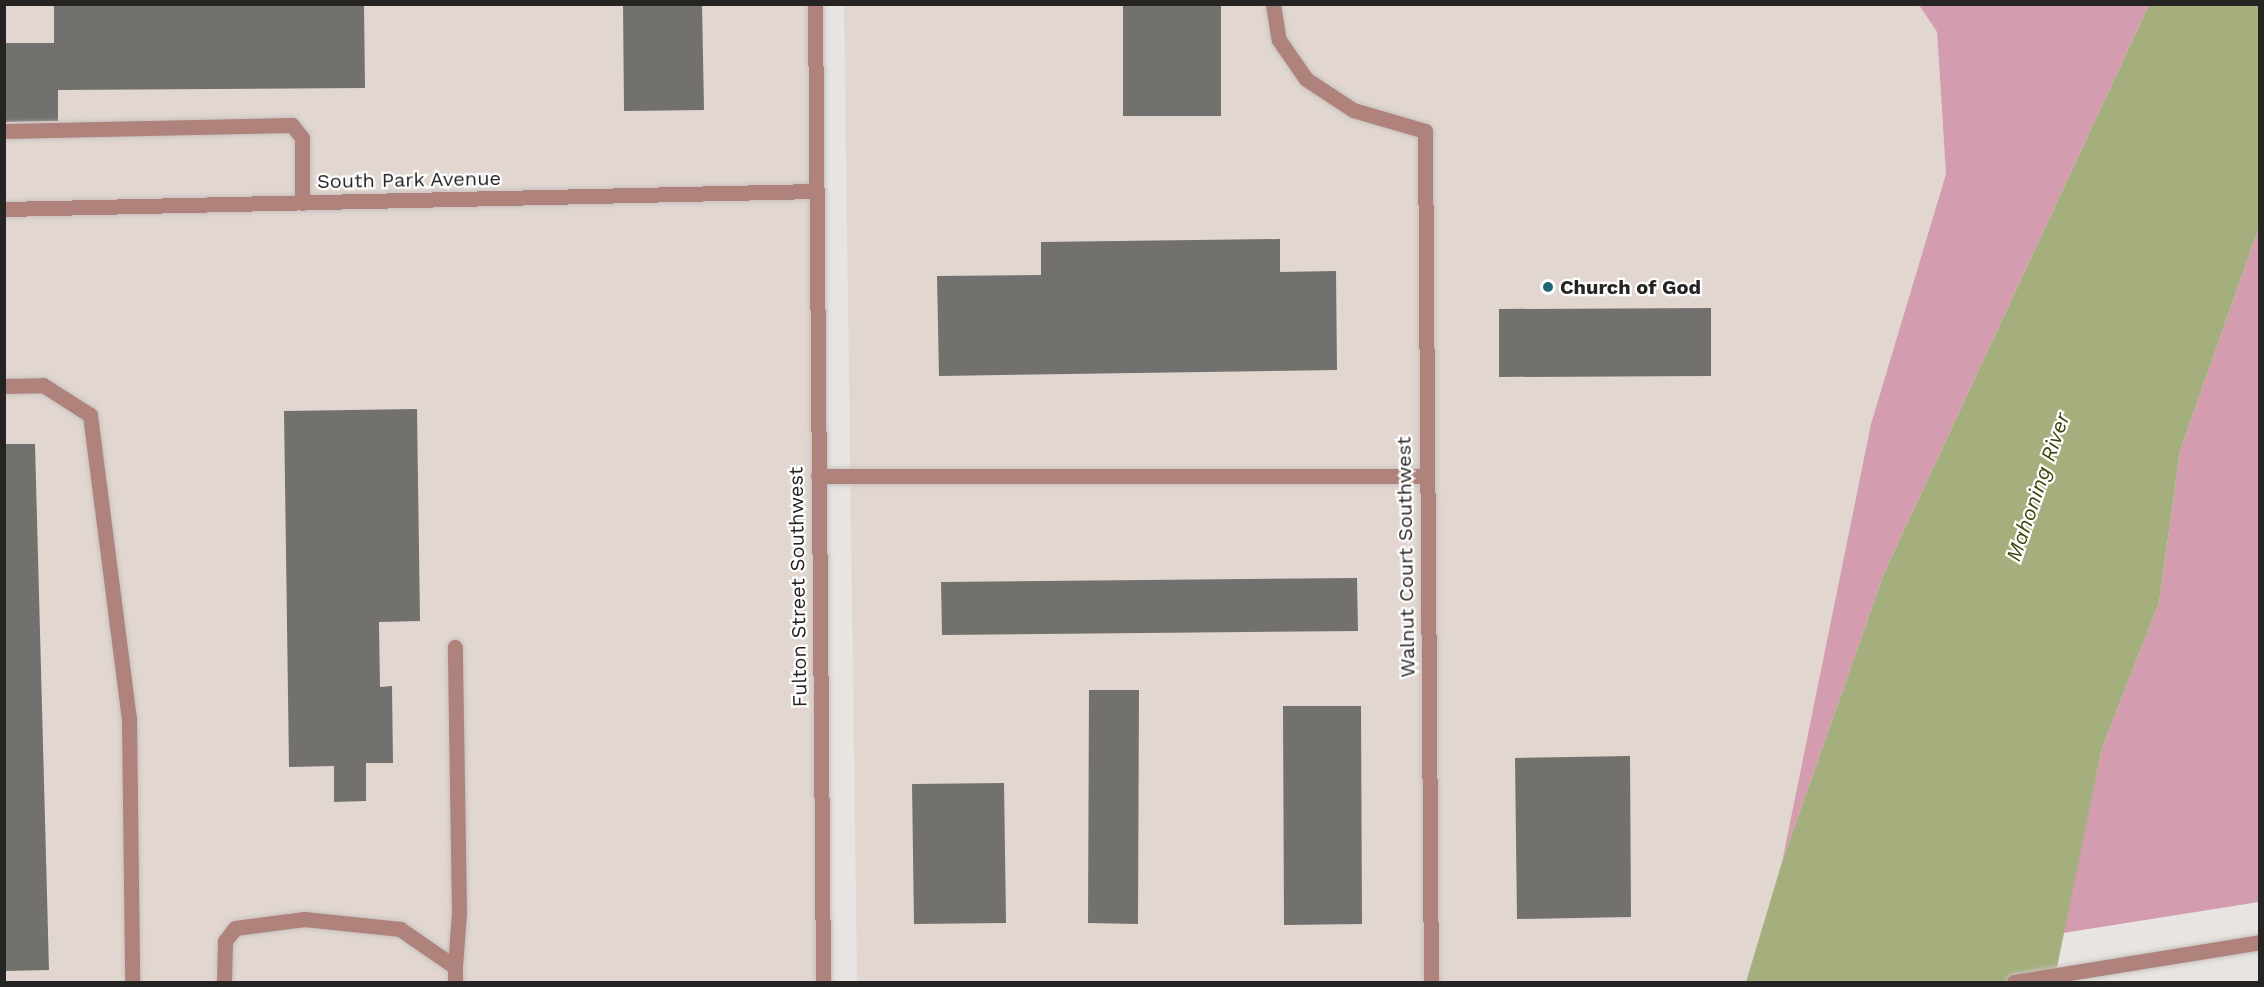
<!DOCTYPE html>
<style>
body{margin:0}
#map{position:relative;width:2264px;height:987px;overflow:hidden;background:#e8e4e1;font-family:"Work Sans",sans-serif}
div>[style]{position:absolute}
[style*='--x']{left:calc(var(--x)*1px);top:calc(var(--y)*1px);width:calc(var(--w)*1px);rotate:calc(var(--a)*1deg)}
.built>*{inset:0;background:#e2d7d0}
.forest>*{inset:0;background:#d49daf}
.water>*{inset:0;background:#a5af7d}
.building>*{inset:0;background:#73716e}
.roads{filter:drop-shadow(0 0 2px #c5c1bf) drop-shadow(0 0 2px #c5c1bf)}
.minor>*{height:15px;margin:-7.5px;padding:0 7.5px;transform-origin:7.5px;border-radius:7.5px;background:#af827b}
.dots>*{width:16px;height:16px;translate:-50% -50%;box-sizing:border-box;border:3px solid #fff;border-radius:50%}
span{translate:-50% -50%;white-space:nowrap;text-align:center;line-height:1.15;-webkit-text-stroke:4.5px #fff;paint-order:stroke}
.street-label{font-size:20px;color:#262423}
.poi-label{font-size:20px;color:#262423;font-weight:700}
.left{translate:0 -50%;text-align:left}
.water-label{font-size:21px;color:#3f470d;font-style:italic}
.frame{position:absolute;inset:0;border:6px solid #262423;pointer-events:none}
</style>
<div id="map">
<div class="built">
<i style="clip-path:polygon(5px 5px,812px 5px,823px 982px,5px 982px)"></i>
<i style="clip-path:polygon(844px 5px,1919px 5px,1937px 32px,1946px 174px,1871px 424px,1782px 862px,1746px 982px,857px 982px)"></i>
</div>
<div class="forest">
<i style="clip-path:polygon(1919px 5px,2149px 5px,1885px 571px,1782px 862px,1871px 424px,1946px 174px,1937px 32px)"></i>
<i style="clip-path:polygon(2259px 227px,2259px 902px,2063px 933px,2102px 748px,2159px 603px,2180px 451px)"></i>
</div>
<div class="water">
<i style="clip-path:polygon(2149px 5px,2259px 5px,2259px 227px,2180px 451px,2159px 603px,2102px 748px,2054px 982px,1746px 982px,1782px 862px,1885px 571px)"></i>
</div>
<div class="building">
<i style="clip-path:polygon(54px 4px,364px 4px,365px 88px,58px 90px,58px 121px,4px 122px,4px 43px,54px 43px)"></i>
<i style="clip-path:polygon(623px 4px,702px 4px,704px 110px,624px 111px)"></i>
<i style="clip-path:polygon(1123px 4px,1221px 4px,1221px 116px,1123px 116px)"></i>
<i style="clip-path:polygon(1280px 239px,1280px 272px,1336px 271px,1337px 370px,939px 376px,937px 276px,1041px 275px,1041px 242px)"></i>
<i style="clip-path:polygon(1711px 308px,1711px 376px,1499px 377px,1499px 309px)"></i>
<i style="clip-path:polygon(417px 409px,420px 621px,379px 622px,380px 687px,392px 686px,393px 763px,366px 763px,366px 801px,334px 802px,334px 766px,289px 767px,284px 411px)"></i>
<i style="clip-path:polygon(4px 444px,35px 444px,49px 970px,4px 971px)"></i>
<i style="clip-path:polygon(1357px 578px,1358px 631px,942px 635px,941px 582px)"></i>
<i style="clip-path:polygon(1089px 690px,1139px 690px,1138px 924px,1088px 923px)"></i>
<i style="clip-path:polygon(1283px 706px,1361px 706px,1362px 924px,1284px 925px)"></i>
<i style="clip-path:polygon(1630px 756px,1631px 917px,1517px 919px,1515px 758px)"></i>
<i style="clip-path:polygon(1004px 783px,1006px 923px,914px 924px,912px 784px)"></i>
</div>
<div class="roads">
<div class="minor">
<i style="--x:815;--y:4;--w:978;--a:89.53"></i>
<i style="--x:1273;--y:4;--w:36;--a:81"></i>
<i style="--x:1279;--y:40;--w:47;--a:55.3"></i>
<i style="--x:1306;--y:79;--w:56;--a:33.4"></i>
<i style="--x:1353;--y:110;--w:75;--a:16.3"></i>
<i style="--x:1425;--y:131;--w:851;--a:89.6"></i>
<i style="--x:4;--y:131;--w:288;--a:-1.2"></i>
<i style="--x:292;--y:125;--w:16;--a:52"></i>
<i style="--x:302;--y:138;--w:65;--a:90"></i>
<i style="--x:4;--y:209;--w:810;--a:-1.27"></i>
<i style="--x:4;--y:386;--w:39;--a:-1"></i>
<i style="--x:43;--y:385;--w:56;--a:32.6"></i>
<i style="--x:90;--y:415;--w:305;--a:82.7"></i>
<i style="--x:129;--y:718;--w:264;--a:89.3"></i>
<i style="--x:818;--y:476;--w:608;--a:0"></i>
<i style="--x:455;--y:967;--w:55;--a:-85.8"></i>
<i style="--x:459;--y:912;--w:265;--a:-90.9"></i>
<i style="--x:224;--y:982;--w:41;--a:-88.6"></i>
<i style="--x:225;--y:941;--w:16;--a:-52"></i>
<i style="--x:235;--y:928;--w:70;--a:-7.4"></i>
<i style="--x:304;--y:919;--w:97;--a:5.9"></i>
<i style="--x:400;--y:929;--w:67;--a:34.6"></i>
<i style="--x:455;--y:967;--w:15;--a:90"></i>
<i style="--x:2014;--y:982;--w:249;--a:-9.2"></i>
</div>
</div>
<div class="dots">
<i style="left:1548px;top:287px;background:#1f6973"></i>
</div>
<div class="street-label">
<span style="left:409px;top:180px;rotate:-1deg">South Park Avenue</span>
<span style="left:1406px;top:557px;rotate:-91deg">Walnut Court Southwest</span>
<span style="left:798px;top:587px;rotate:-91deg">Fulton Street Southwest</span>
</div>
<div class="poi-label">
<span class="left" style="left:1560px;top:287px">Church of God</span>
</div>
<div class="water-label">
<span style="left:2038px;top:487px;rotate:-71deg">Mahoning River</span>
</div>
<div class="frame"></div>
</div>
